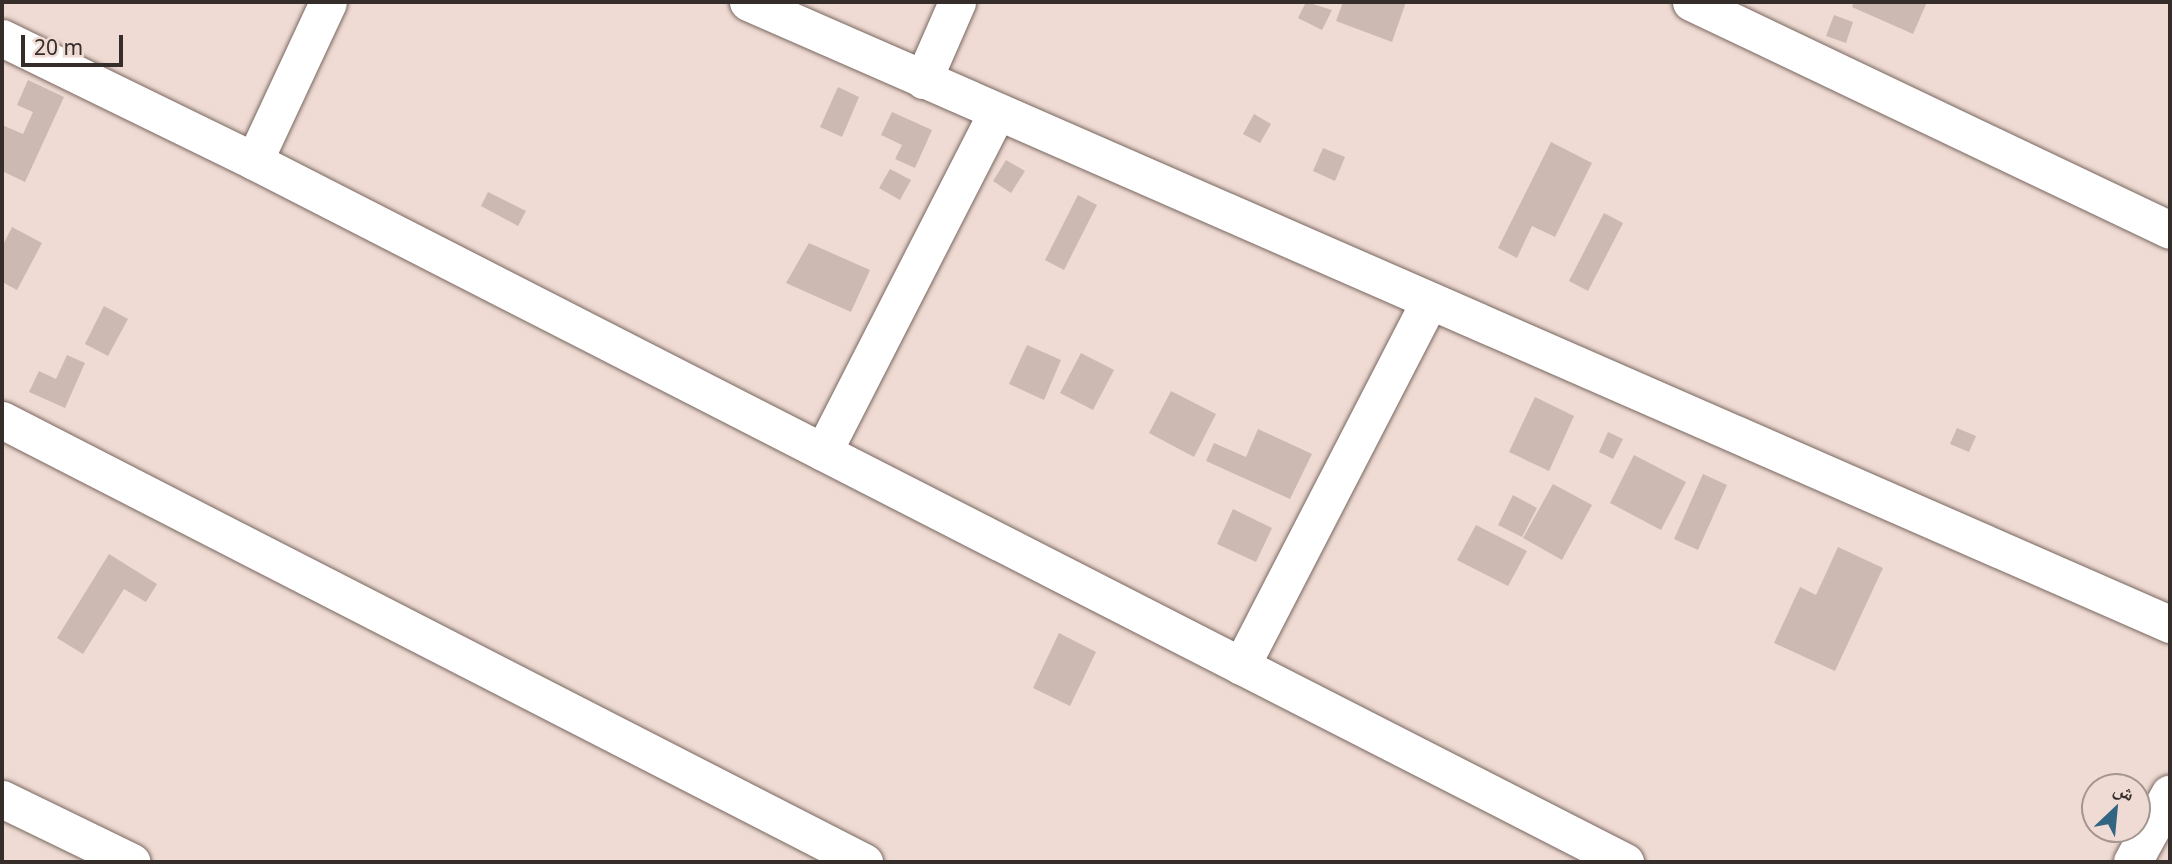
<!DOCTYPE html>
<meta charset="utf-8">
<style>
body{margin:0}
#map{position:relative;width:2172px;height:864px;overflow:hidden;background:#efdbd3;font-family:"Noto Sans","Noto Naskh Arabic",sans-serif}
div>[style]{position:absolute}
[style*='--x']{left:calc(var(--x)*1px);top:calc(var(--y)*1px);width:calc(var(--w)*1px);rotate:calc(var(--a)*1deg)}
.building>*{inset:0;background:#ccb9b1}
.roads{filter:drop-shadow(0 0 2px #786760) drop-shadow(0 0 2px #786760)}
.minor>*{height:37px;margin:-18.5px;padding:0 18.5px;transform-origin:18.5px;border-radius:18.5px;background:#fff}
.tertiary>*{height:38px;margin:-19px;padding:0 19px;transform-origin:19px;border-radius:19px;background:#fff}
span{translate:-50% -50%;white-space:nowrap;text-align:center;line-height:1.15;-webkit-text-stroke:5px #efdbd3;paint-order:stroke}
.frame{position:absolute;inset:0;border:4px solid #342d2a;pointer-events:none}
.north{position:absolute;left:2081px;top:773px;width:70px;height:70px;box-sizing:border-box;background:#efdbd3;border:2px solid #a4958f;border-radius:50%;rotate:26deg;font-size:19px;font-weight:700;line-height:28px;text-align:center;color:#342d2a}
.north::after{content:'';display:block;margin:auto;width:24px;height:32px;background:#326582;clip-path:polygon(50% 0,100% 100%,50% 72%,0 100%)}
.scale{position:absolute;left:21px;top:35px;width:102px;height:32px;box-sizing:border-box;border:4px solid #342d2a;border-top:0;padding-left:9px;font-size:21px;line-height:24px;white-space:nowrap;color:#342d2a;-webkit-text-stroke:5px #efdbd3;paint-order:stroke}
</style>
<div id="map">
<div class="building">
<i style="clip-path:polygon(1306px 2px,1332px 10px,1322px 30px,1298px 18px)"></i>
<i style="clip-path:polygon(1343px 2px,1406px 2px,1392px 42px,1336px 21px)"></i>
<i style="clip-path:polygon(1854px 2px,1927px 2px,1913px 34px,1852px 7px)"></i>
<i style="clip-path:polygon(1834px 15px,1853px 22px,1846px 43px,1826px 36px)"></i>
<i style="clip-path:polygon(28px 80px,64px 97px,25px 182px,2px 171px,2px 125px,23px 134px,33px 112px,17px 105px)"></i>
<i style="clip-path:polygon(838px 87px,859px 97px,842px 137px,820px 127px)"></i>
<i style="clip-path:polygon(892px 112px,932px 130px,915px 168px,895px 159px,902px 145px,881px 135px)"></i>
<i style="clip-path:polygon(1254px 114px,1271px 124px,1260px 143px,1243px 134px)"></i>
<i style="clip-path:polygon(1551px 142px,1592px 163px,1555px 237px,1532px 226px,1517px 258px,1498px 248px)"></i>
<i style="clip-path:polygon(1323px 148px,1345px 157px,1335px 181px,1313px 171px)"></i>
<i style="clip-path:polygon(1006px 160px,1025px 171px,1011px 193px,993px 181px)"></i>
<i style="clip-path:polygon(890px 169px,911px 180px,900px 200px,879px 188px)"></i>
<i style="clip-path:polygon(488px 192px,526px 211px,518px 226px,481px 206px)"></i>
<i style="clip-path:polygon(1078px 195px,1097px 205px,1064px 270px,1045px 260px)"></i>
<i style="clip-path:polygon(1604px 213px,1623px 223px,1588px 291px,1569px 281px)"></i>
<i style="clip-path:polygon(12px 227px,42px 243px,17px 290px,2px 282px,2px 247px)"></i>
<i style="clip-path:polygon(809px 243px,870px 270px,851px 312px,786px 283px)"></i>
<i style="clip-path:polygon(104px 306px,128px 319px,108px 356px,85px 344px)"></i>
<i style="clip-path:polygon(1027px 345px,1061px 360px,1044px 400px,1009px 384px)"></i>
<i style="clip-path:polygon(1081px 353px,1114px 370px,1093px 410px,1060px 393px)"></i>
<i style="clip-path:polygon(67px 355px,85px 363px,65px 408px,29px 392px,39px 371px,56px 379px)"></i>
<i style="clip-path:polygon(1171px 391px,1216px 414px,1194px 457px,1149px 433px)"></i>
<i style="clip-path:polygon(1535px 397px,1574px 416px,1549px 471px,1509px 452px)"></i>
<i style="clip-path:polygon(1957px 428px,1976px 436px,1969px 452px,1950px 444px)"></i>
<i style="clip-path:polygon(1258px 429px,1312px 454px,1290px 499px,1206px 461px,1214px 443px,1246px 457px)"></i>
<i style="clip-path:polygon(1608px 432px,1623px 439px,1613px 459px,1599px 452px)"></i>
<i style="clip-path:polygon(1634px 455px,1686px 482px,1661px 530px,1610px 503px)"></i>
<i style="clip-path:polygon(1703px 474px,1727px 485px,1698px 550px,1674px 539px)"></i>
<i style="clip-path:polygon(1553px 484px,1592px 505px,1562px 560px,1523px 538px)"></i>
<i style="clip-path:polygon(1513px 495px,1537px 508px,1522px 537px,1498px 525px)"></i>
<i style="clip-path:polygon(1233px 509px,1272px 528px,1256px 562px,1217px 544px)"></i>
<i style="clip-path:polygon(1476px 525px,1527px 551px,1508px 586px,1457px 560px)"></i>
<i style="clip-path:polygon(1838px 547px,1883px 568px,1835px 671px,1774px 643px,1800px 587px,1816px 595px)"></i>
<i style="clip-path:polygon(109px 554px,157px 584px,146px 602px,124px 589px,83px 654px,57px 638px)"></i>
<i style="clip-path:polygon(1059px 633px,1096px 652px,1070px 706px,1033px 688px)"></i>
</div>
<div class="roads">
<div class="minor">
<i style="--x:748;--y:2;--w:1552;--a:23.63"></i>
<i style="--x:1691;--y:2;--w:530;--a:25.45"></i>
<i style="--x:2;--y:38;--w:280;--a:26"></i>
<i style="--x:254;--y:161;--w:1540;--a:27.08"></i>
<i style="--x:923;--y:80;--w:85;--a:-66.4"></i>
<i style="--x:254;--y:161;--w:175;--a:-65"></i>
<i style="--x:2;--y:420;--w:969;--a:27.15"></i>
<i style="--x:823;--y:452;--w:382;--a:-62.9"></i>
<i style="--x:1241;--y:666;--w:411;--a:-62.7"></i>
<i style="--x:2;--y:799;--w:144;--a:25.9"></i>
</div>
<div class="tertiary">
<i style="--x:2133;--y:862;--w:77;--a:-61.1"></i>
</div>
</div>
<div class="frame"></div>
<div class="north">ش</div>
<div class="scale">20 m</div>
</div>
